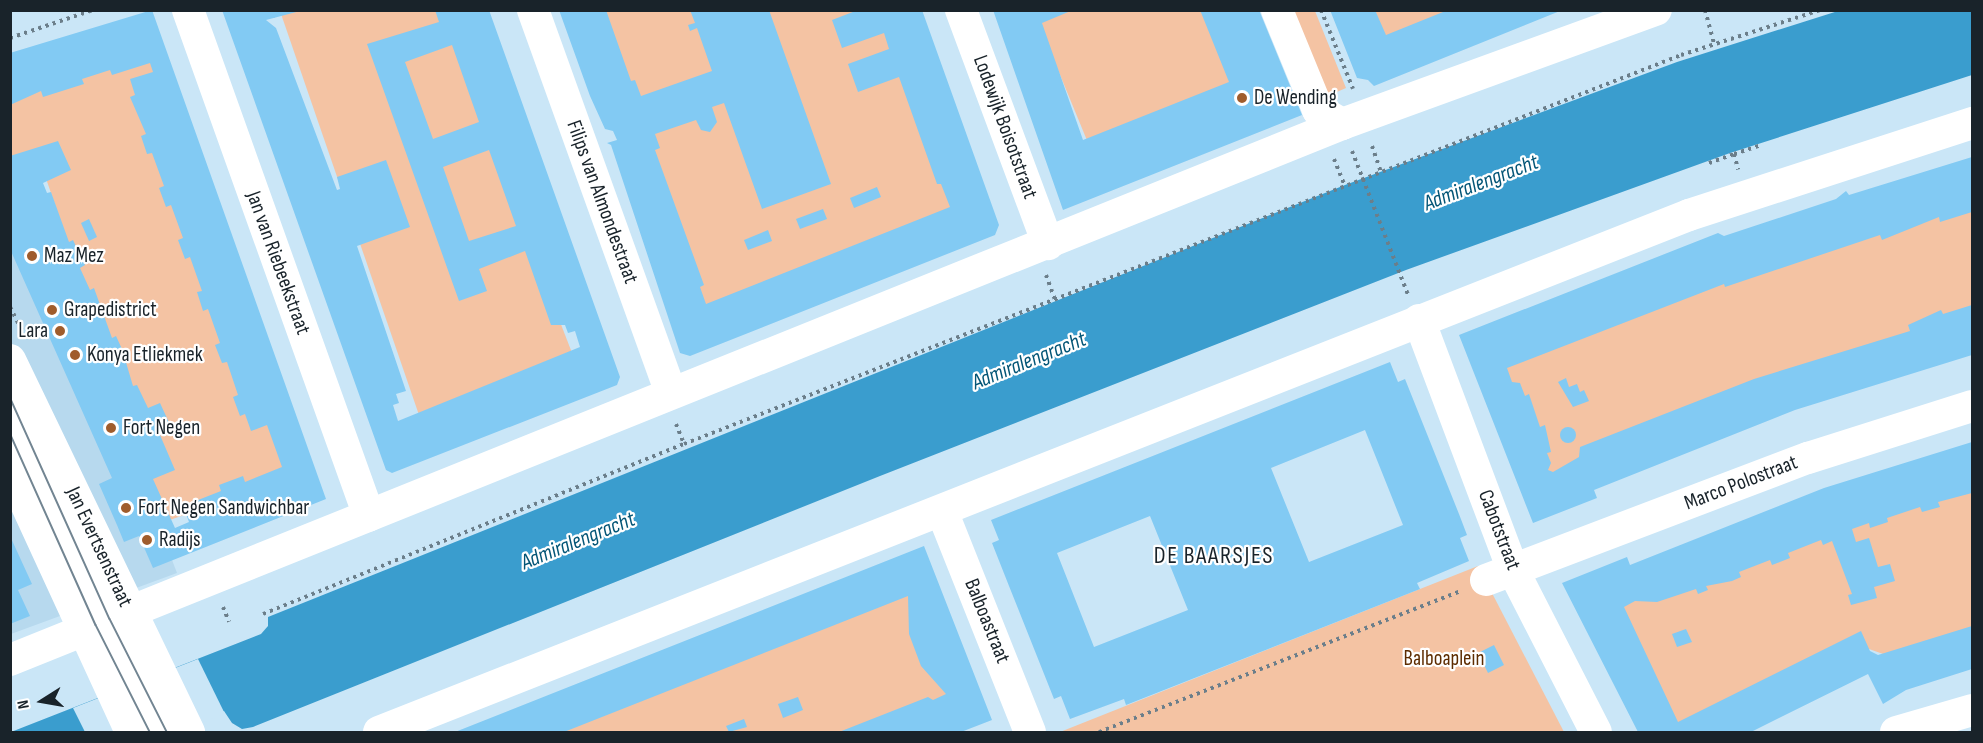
<!DOCTYPE html>
<style>
body{margin:0}
#map{position:relative;width:1983px;height:743px;overflow:hidden;background:#cae6f7;font-family:"Sofia Sans Condensed",sans-serif}
div>[style]{position:absolute}
[style*='--x']{left:calc(var(--x)*1px);top:calc(var(--y)*1px);width:calc(var(--w)*1px);rotate:calc(var(--a)*1deg)}
.built>*{inset:0;background:#b7d9ee}
.green>*{inset:0;background:#f4c3a3}
.water>*{inset:0;background:#3a9dce}
.pier>*{inset:0;background:#cae6f7}
.building>*{inset:0;background:#82caf3}
.round{border-radius:50%}
.path>*{height:4px;margin-top:-2px;transform-origin:0;background:repeating-linear-gradient(90deg,#6b7e8a 0 3px,transparent 0 7.5px)}
.minor>*{height:32px;margin:-16px;padding:0 16px;transform-origin:16px;border-radius:16px;background:#fff}
.tram>*{height:1.5px;margin:-0.75px;padding:0 0.75px;transform-origin:0.75px;border-radius:0.75px;background:#728592}
.dots>*{width:16px;height:16px;translate:-50% -50%;box-sizing:border-box;border:3px solid #fff;border-radius:50%}
span{translate:-50% -50%;white-space:nowrap;text-align:center;line-height:1.15;-webkit-text-stroke:4.5px #fff;paint-order:stroke}
.poi-label{font-size:21px;color:#19232a}
.left{translate:0 -50%;text-align:left}
.right{translate:-100% -50%;text-align:right}
.street-label{font-size:21px;color:#19232a}
.park-label{font-size:21px;color:#5d2c01}
.water-label{font-size:22px;color:#045677;font-style:italic}
.quarter-label{font-size:24px;color:#19232a;letter-spacing:1.5px}
.frame{position:absolute;inset:0;border:12px solid #19232a;pointer-events:none}
.north{position:absolute;left:12px;top:671px;width:60px;height:60px;-webkit-text-stroke:4px #fff;paint-order:stroke;rotate:259deg;font-size:16px;font-weight:700;line-height:24px;text-align:center;color:#19232a}
.north::after{content:'';display:block;margin:auto;width:21px;height:27px;background:#19232a;clip-path:polygon(50% 0,100% 100%,50% 72%,0 100%)}
</style>
<div id="map">
<div class="built">
<i style="clip-path:polygon(11px 165px,24px 172px,177px 573px,11px 634px)"></i>
</div>
<div class="green">
<i style="clip-path:polygon(1044px 10px,1222px 11px,1261px 92px,1093px 155px,1035px 14px)"></i>
<i style="clip-path:polygon(1365px 10px,1475px 11px,1377px 43px)"></i>
<i style="clip-path:polygon(280px 11px,440px 11px,579px 371px,419px 415px)"></i>
<i style="clip-path:polygon(584px 11px,897px 11px,967px 213px,703px 335px)"></i>
<i style="clip-path:polygon(1299px 11px,1315px 11px,1346px 88px,1323px 98px,1290px 14px)"></i>
<i style="clip-path:polygon(148px 49px,299px 475px,164px 522px,40px 161px,11px 159px,10px 93px)"></i>
<i style="clip-path:polygon(1972px 175px,1972px 327px,1751px 391px,1549px 478px,1496px 343px,1771px 234px)"></i>
<i style="clip-path:polygon(1972px 461px,1972px 629px,1886px 655px,1852px 643px,1677px 727px,1598px 604px)"></i>
<i style="clip-path:polygon(1478px 566px,1564px 732px,1060px 732px)"></i>
<i style="clip-path:polygon(912px 582px,961px 702px,888px 732px,540px 732px)"></i>
</div>
<div class="water">
<i style="clip-path:polygon(1838px 11px,1972px 11px,1972px 75px,1730px 153px,1406px 270px,880px 476px,253px 727px,242px 729px,232px 723px,224px 711px,172px 732px,11px 732px,261px 634px,268px 626px,268px 617px,1345px 185px,1677px 62px)"></i>
</div>
<div class="pier">
<i style="clip-path:polygon(198px 659px,225px 714px,177px 732px,85px 732px,73px 708px)"></i>
</div>
<div class="building">
<i style="clip-path:polygon(152px 10px,326px 499px,153px 568px,139px 536px,124px 542px,117px 525px,99px 484px,112px 478px,10px 249px,10px 156px,58px 141px,71px 170px,43px 183px,47px 193px,51px 192px,69px 242px,73px 240px,85px 265px,80px 268px,90px 290px,94px 288px,112px 338px,116px 336px,122px 349px,133px 386px,137px 385px,148px 408px,160px 403px,172px 429px,160px 435px,175px 470px,153px 479px,175px 528px,189px 522px,186px 514px,193px 502px,221px 491px,219px 485px,243px 476px,245px 482px,282px 467px,267px 425px,251px 431px,245px 414px,240px 416px,233px 397px,238px 395px,227px 362px,222px 363px,215px 345px,220px 343px,208px 309px,203px 311px,197px 292px,202px 291px,190px 257px,185px 259px,178px 240px,183px 238px,171px 205px,166px 207px,159px 188px,164px 186px,152px 153px,147px 154px,141px 136px,146px 134px,130px 97px,135px 95px,130px 79px,153px 72px,150px 63px,112px 75px,110px 70px,82px 79px,84px 84px,43px 97px,41px 91px,10px 105px,10px 53px)"></i>
<i style="clip-path:polygon(evenodd,222px 10px,304px 10px,266px 20px,276px 28px,337px 190px,340px 189px,337px 177px,386px 160px,410px 227px,357px 246px,406px 391px,396px 394px,399px 403px,393px 405px,398px 421px,580px 347px,575px 331px,568px 333px,565px 325px,551px 325px,525px 251px,479px 269px,487px 291px,459px 301px,367px 44px,439px 22px,435px 10px,489px 10px,620px 377px,617px 385px,392px 473px,386px 470px,222px 10px,452px 45px,479px 122px,433px 139px,405px 62px,452px 45px,222px 10px,489px 150px,516px 226px,469px 241px,443px 167px,489px 150px)"></i>
<i style="clip-path:polygon(559px 10px,606px 10px,631px 81px,635px 80px,641px 96px,712px 71px,697px 28px,690px 31px,688px 25px,695px 23px,690px 10px,769px 10px,831px 184px,762px 209px,724px 103px,712px 107px,717px 122px,710px 132px,701px 130px,696px 120px,655px 134px,660px 148px,655px 150px,704px 285px,700px 287px,706px 304px,950px 207px,941px 184px,937px 184px,899px 77px,858px 92px,848px 64px,889px 49px,884px 33px,842px 48px,832px 20px,858px 10px,922px 10px,999px 225px,995px 235px,690px 356px,680px 353px,611px 145px,607px 143px,617px 140px,613px 131px,605px 129px,590px 96px)"></i>
<i style="clip-path:polygon(993px 10px,1073px 10px,1042px 23px,1083px 140px,1229px 82px,1200px 10px,1259px 10px,1302px 115px,1063px 210px)"></i>
<i style="clip-path:polygon(1330px 10px,1375px 10px,1386px 35px,1448px 10px,1560px 11px,1374px 86px,1368px 80px,1357px 78px)"></i>
<i style="clip-path:polygon(1972px 157px,1972px 212px,1940px 222px,1939px 217px,1882px 240px,1880px 235px,1725px 287px,1724px 284px,1507px 368px,1512px 382px,1520px 383px,1525px 396px,1529px 394px,1540px 427px,1545px 425px,1551px 452px,1547px 453px,1551px 463px,1548px 470px,1553px 472px,1579px 457px,1580px 447px,1754px 379px,1910px 331px,1908px 325px,1941px 310px,1943px 314px,1972px 305px,1972px 355px,1795px 410px,1594px 490px,1597px 498px,1533px 523px,1459px 335px,1718px 233px,1724px 236px,1836px 199px,1846px 191px,1849px 195px)"></i>
<i style="clip-path:polygon(877px 187px,881px 197px,854px 208px,850px 198px)"></i>
<i style="clip-path:polygon(823px 209px,827px 219px,800px 229px,796px 219px)"></i>
<i style="clip-path:polygon(89px 219px,97px 237px,89px 241px,81px 223px)"></i>
<i style="clip-path:polygon(768px 230px,772px 241px,748px 250px,744px 240px)"></i>
<i style="clip-path:polygon(evenodd,1390px 362px,1398px 382px,1405px 379px,1459px 514px,1467px 535px,1460px 538px,1469px 561px,1417px 583px,1420px 589px,1126px 705px,1124px 699px,1070px 719px,1061px 696px,1054px 699px,1009px 586px,992px 543px,999px 540px,991px 520px,1390px 362px,1365px 430px,1403px 525px,1309px 562px,1271px 468px,1365px 430px,1390px 362px,1150px 516px,1188px 610px,1094px 647px,1057px 553px,1150px 516px)"></i>
<i style="clip-path:polygon(1566px 378px,1569px 387px,1577px 384px,1580px 392px,1584px 390px,1589px 401px,1573px 407px,1558px 382px)"></i>
<i class="round" style="left:1560px;top:427px;width:16px;height:16px"></i>
<i style="clip-path:polygon(1972px 442px,1972px 493px,1938px 502px,1940px 507px,1922px 512px,1920px 507px,1887px 518px,1888px 522px,1870px 528px,1869px 523px,1852px 529px,1856px 542px,1869px 538px,1878px 567px,1890px 564px,1895px 581px,1874px 587px,1877px 598px,1851px 605px,1848px 595px,1852px 594px,1832px 541px,1823px 545px,1821px 540px,1788px 553px,1790px 558px,1772px 565px,1770px 560px,1739px 572px,1741px 577px,1732px 581px,1706px 586px,1708px 590px,1698px 594px,1696px 589px,1657px 602px,1635px 601px,1624px 607px,1678px 722px,1861px 631px,1870px 651px,1878px 655px,1972px 626px,1972px 669px,1906px 690px,1883px 704px,1868px 674px,1751px 732px,1638px 732px,1562px 583px,1627px 557px,1630px 565px,1824px 488px)"></i>
<i style="clip-path:polygon(10px 536px,32px 584px,18px 590px,30px 616px,10px 624px)"></i>
<i style="clip-path:polygon(924px 546px,992px 720px,961px 732px,839px 732px,928px 697px,933px 700px,946px 694px,921px 666px,909px 634px,908px 596px,564px 732px,455px 732px)"></i>
<i style="clip-path:polygon(1686px 629px,1692px 642px,1677px 647px,1672px 634px)"></i>
<i style="clip-path:polygon(1494px 645px,1504px 665px,1488px 673px,1478px 653px)"></i>
<i style="clip-path:polygon(798px 697px,803px 710px,783px 718px,778px 704px)"></i>
<i style="clip-path:polygon(744px 719px,747px 727px,729px 732px,726px 726px)"></i>
</div>
<div class="path">
<i style="--x:1321;--y:10;--w:85;--a:67.9"></i>
<i style="--x:1705;--y:10;--w:35;--a:75"></i>
<i style="--x:10;--y:38;--w:88;--a:-18.6"></i>
<i style="--x:1372;--y:146;--w:28;--a:71"></i>
<i style="--x:1352;--y:151;--w:155;--a:68.7"></i>
<i style="--x:1734;--y:154;--w:26;--a:-18"></i>
<i style="--x:1334;--y:159;--w:29;--a:68"></i>
<i style="--x:1709;--y:163;--w:27;--a:-20"></i>
<i style="--x:1734;--y:154;--w:16;--a:75"></i>
<i style="--x:1046;--y:275;--w:27;--a:70"></i>
<i style="--x:10;--y:307;--w:29;--a:63"></i>
<i style="--x:676;--y:424;--w:22;--a:68"></i>
<i style="--x:223;--y:607;--w:16;--a:68"></i>
<i style="--x:263;--y:614;--w:454;--a:-22"></i>
<i style="--x:684;--y:444;--w:1070;--a:-21.31"></i>
<i style="--x:1681;--y:55;--w:146;--a:-17.9"></i>
<i style="--x:1099;--y:732;--w:388;--a:-21.3"></i>
</div>
<div class="minor">
<i style="--x:188;--y:10;--w:537;--a:70.32"></i>
<i style="--x:533;--y:10;--w:407;--a:70.2"></i>
<i style="--x:961;--y:10;--w:250;--a:69.6"></i>
<i style="--x:1277;--y:10;--w:108;--a:67.7"></i>
<i style="--x:1318;--y:110;--w:28;--a:30"></i>
<i style="--x:1419;--y:320;--w:267;--a:69.4"></i>
<i style="--x:1513;--y:570;--w:182;--a:62.9"></i>
<i style="--x:10;--y:360;--w:413;--a:64.3"></i>
<i style="--x:10;--y:414;--w:228;--a:65.9"></i>
<i style="--x:103;--y:622;--w:123;--a:63.4"></i>
<i style="--x:10;--y:469;--w:289;--a:65.3"></i>
<i style="--x:942;--y:511;--w:238;--a:68.3"></i>
<i style="--x:1486;--y:580;--w:344;--a:-20.8"></i>
<i style="--x:1808;--y:458;--w:172;--a:-17.6"></i>
<i style="--x:10;--y:660;--w:1436;--a:-21.92"></i>
<i style="--x:1342;--y:124;--w:334;--a:-20"></i>
<i style="--x:379;--y:732;--w:1408;--a:-21.54"></i>
<i style="--x:1689;--y:215;--w:298;--a:-18"></i>
<i style="--x:1896;--y:732;--w:79;--a:-16.1"></i>
</div>
<div class="tram">
<i style="--x:10;--y:397;--w:243;--a:65.8"></i>
<i style="--x:110;--y:619;--w:127;--a:63.2"></i>
<i style="--x:10;--y:433;--w:210;--a:65.9"></i>
<i style="--x:96;--y:625;--w:120;--a:63.2"></i>
</div>
<div class="dots">
<i style="left:1242px;top:98px;background:#9f5c2c"></i>
<i style="left:32px;top:256px;background:#9f5c2c"></i>
<i style="left:52px;top:310px;background:#9f5c2c"></i>
<i style="left:60px;top:331px;background:#9f5c2c"></i>
<i style="left:75px;top:355px;background:#9f5c2c"></i>
<i style="left:111px;top:428px;background:#9f5c2c"></i>
<i style="left:126px;top:508px;background:#9f5c2c"></i>
<i style="left:147px;top:540px;background:#9f5c2c"></i>
</div>
<div class="poi-label">
<span class="left" style="left:1254px;top:98px">De Wending</span>
<span class="left" style="left:44px;top:256px">Maz Mez</span>
<span class="left" style="left:64px;top:310px">Grapedistrict</span>
<span class="right" style="left:48px;top:331px">Lara</span>
<span class="left" style="left:87px;top:355px">Konya Etliekmek</span>
<span class="left" style="left:123px;top:428px">Fort Negen</span>
<span class="left" style="left:138px;top:508px">Fort Negen Sandwichbar</span>
<span class="left" style="left:159px;top:540px">Radijs</span>
</div>
<div class="street-label">
<span style="left:1005px;top:127px;rotate:70deg">Lodewijk Boisotstraat</span>
<span style="left:602px;top:202px;rotate:70deg">Filips van Almondestraat</span>
<span style="left:278px;top:263px;rotate:70deg">Jan van Riebeekstraat</span>
<span style="left:1741px;top:483px;rotate:-21deg">Marco Polostraat</span>
<span style="left:1499px;top:530px;rotate:69deg">Cabotstraat</span>
<span style="left:99px;top:547px;rotate:65deg">Jan Evertsenstraat</span>
<span style="left:987px;top:621px;rotate:68deg">Balboastraat</span>
</div>
<div class="park-label">
<span style="left:1444px;top:659px">Balboaplein</span>
</div>
<div class="water-label">
<span style="left:1481px;top:183px;rotate:-21deg">Admiralengracht</span>
<span style="left:1029px;top:361px;rotate:-22deg">Admiralengracht</span>
<span style="left:578px;top:541px;rotate:-22deg">Admiralengracht</span>
</div>
<div class="quarter-label">
<span style="left:1214px;top:556px">DE BAARSJES</span>
</div>
<div class="frame"></div>
<div class="north">N</div>
</div>
